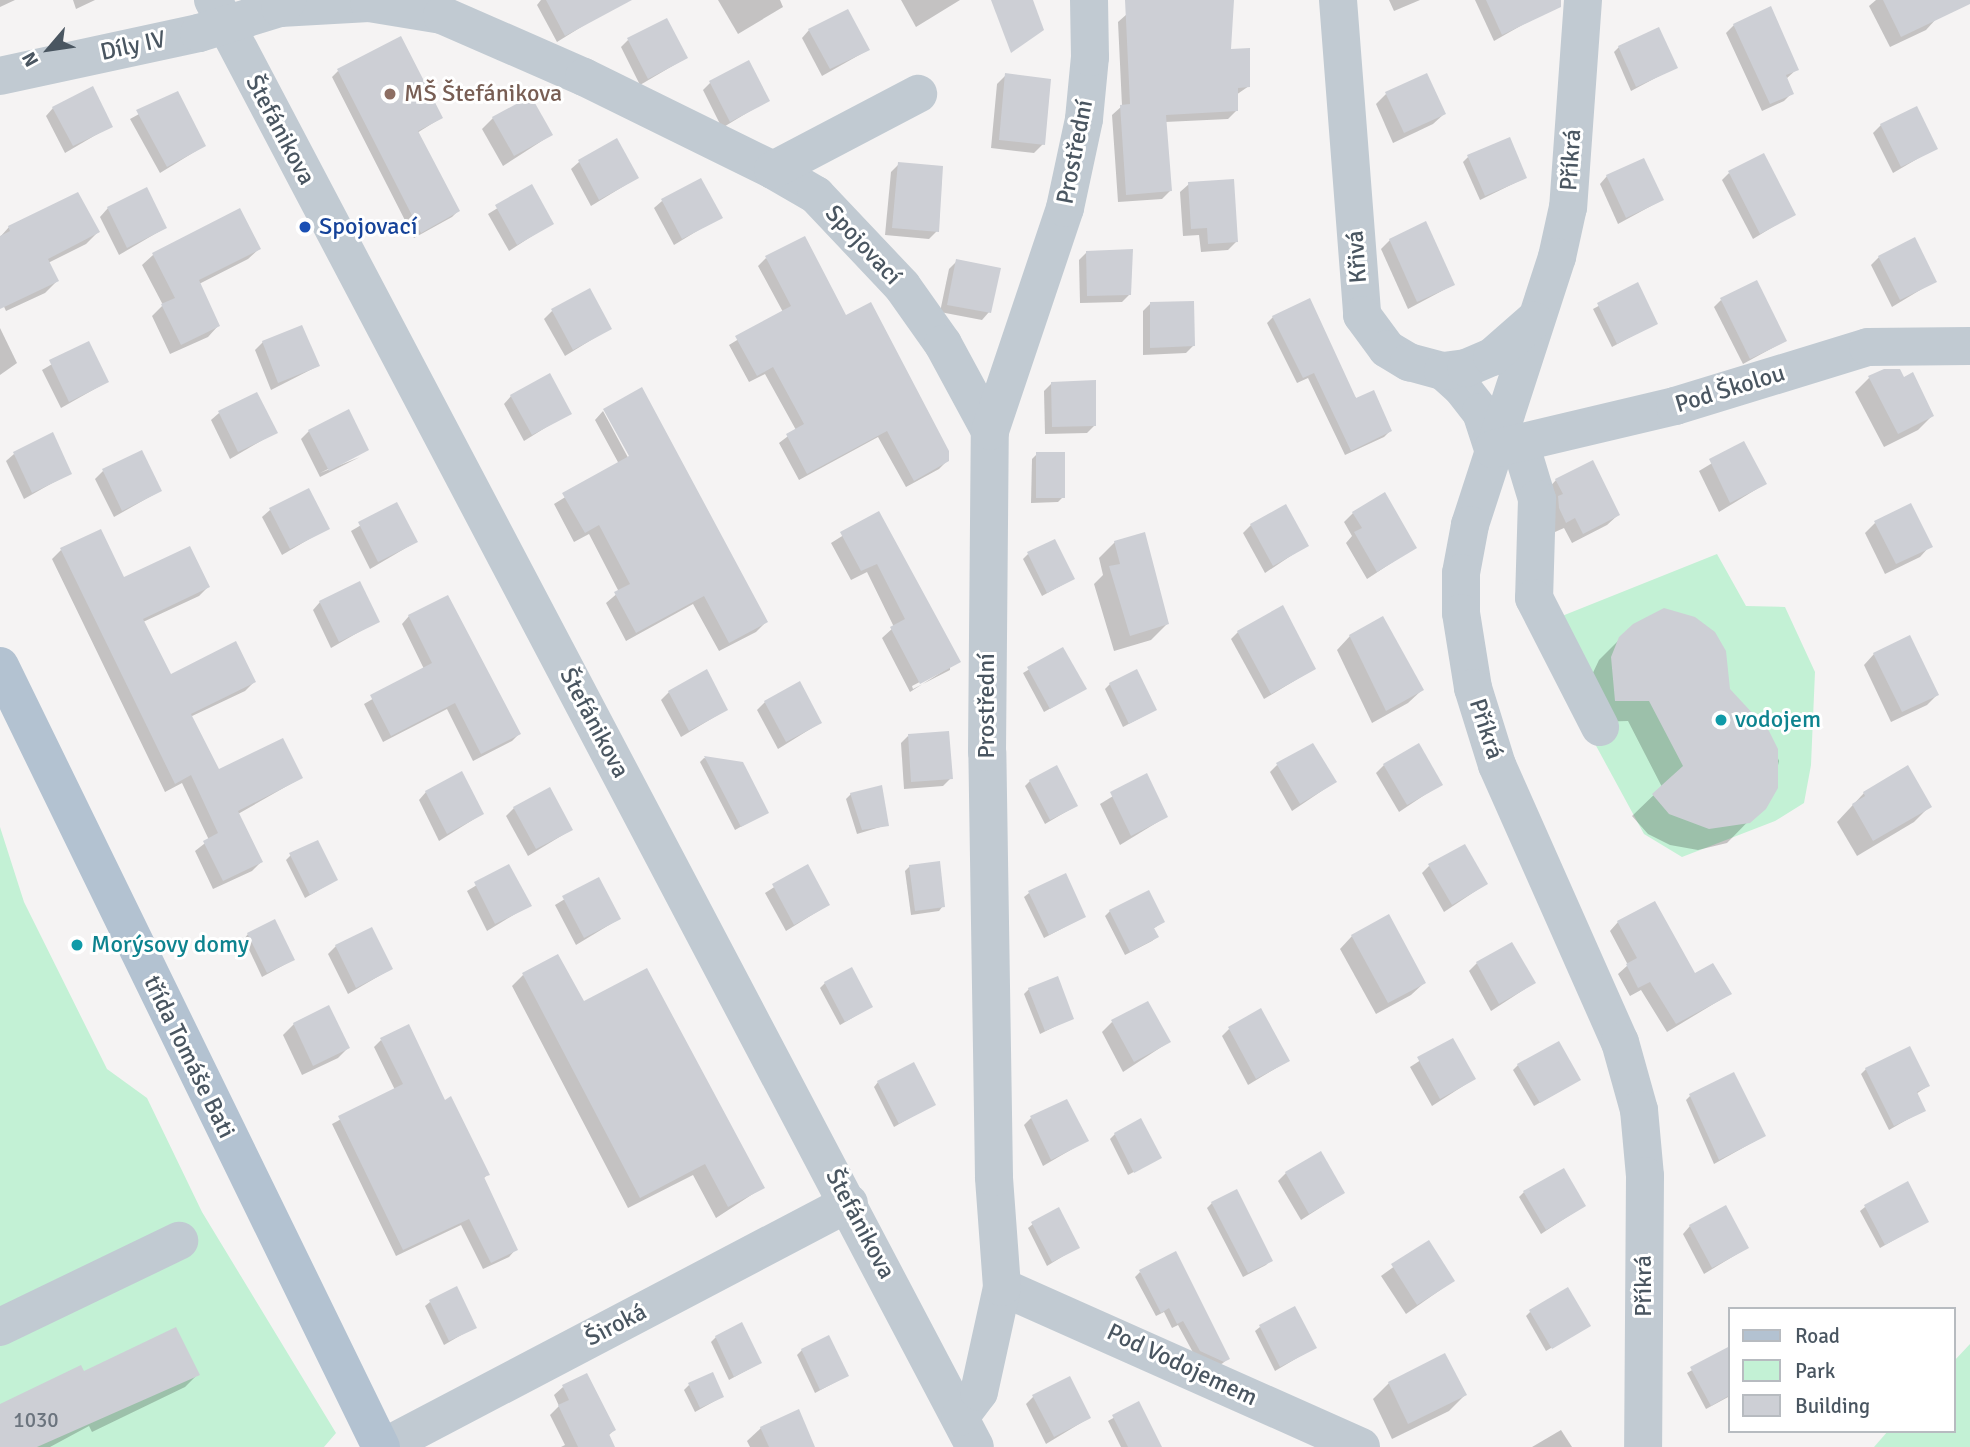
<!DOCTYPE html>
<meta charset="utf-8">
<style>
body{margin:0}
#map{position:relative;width:1970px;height:1447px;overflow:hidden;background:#f5f3f3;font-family:Signika,sans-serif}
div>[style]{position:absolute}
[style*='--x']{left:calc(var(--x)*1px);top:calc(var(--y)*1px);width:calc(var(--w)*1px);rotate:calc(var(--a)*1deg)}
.green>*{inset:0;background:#c3f1d5}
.shadow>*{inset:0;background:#0003}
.building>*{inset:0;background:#cdcfd5}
.minor>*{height:38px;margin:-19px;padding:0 19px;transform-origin:19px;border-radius:19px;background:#c1cad2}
.major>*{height:38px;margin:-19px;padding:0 19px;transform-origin:19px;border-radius:19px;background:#b3c2d1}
.dots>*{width:19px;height:19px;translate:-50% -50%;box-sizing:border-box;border:4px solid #fff;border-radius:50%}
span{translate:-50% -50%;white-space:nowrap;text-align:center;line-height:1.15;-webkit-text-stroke:6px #fff;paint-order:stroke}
.number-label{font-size:21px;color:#6b747e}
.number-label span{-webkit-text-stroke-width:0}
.street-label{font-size:24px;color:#4a5661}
.education-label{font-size:24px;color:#785e54}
.left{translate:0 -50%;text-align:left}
.transit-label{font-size:24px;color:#164399}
.culture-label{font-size:24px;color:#0d838f}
.legend{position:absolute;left:1728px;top:1307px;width:228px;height:126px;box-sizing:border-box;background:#fff;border:2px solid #b7bbc0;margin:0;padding:9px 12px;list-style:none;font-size:21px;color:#4a5661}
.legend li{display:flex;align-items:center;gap:14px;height:35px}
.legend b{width:35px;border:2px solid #b7bbc0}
.north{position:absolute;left:14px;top:14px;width:70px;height:70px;-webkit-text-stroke:5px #fff;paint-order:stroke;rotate:241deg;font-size:19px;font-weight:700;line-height:28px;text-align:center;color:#4a5661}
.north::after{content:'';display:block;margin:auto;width:24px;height:32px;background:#4a5661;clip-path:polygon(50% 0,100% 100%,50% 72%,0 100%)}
</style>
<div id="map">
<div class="green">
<i style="clip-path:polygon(1717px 554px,1746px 606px,1785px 607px,1815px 672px,1811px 765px,1804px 803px,1775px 821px,1682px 857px,1644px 834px,1532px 628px)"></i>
<i style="clip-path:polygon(0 827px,24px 902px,107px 1069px,147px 1098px,202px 1212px,336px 1433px,324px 1447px,0 1447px)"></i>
<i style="clip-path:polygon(1970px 1344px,1970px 1447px,1874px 1447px,1888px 1431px,1954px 1431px,1954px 1361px)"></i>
</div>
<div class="shadow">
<i style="clip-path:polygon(0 0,15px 0,0 7px)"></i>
<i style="clip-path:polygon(73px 0,95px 0,76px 9px)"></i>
<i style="clip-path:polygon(541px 0,594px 0,602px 14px,557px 42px,537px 5px)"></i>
<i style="clip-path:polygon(718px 0,780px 0,783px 7px,738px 34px)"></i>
<i style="clip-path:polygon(901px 0,960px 0,916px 27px)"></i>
<i style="clip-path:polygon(1182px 0,1232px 0,1230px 51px,1249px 86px,1236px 95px,1237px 110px,1228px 119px,1165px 122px,1170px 191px,1162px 199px,1118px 202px,1112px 115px,1122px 106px,1118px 22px,1127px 14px)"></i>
<i style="clip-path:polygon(1389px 0,1420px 0,1394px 11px)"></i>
<i style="clip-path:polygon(1475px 0,1530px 0,1538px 16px,1494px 41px)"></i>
<i style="clip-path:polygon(1876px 0,1928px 0,1937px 18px,1926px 30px,1890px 47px,1869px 6px)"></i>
<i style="clip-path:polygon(1734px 25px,1797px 69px,1786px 79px,1792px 93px,1784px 101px,1762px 111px,1726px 33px)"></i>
<i style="clip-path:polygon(809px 30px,868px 50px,822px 76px,802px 38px)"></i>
<i style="clip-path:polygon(628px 40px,686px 58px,640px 85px,621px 47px)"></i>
<i style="clip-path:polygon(1619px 47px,1676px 67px,1631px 91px,1614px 52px)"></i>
<i style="clip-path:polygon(338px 71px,441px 118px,417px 133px,458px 211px,452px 217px,414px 238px,332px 77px)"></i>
<i style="clip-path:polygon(1006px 75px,1043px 144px,1034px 153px,991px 148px,997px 84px)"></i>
<i style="clip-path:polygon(711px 82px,768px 100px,722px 128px,703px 90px)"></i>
<i style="clip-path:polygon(177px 93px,204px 146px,160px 173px,130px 119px)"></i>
<i style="clip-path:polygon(1386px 94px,1444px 114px,1433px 124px,1393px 143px,1376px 104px)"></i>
<i style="clip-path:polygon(53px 108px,111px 126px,65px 153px,46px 116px)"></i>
<i style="clip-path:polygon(493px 118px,551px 135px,503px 166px,482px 129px)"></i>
<i style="clip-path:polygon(1881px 125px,1936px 148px,1893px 173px,1873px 133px)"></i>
<i style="clip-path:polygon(1468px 157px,1525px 178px,1480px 200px,1463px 162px)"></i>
<i style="clip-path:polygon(579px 162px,637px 178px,591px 206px,571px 169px)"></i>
<i style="clip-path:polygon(899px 164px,937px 231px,929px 239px,885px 235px,891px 172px)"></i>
<i style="clip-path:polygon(1729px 173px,1794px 214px,1753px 239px,1722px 180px)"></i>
<i style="clip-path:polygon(1607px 176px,1662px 200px,1618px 224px,1600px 184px)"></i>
<i style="clip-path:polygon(1189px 184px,1236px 242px,1228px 250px,1201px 252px,1199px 235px,1183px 236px,1180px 192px)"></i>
<i style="clip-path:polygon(532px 187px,552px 223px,509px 251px,488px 214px)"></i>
<i style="clip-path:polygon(662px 201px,720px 217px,674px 245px,654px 208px)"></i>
<i style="clip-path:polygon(108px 208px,165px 228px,119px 255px,100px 217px)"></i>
<i style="clip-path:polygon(9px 227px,98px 232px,86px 244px,48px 263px,57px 281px,45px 293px,6px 311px,0 298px,0 237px)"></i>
<i style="clip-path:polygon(1390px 240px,1453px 285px,1408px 309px,1381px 249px)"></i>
<i style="clip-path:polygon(259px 249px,248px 259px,199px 284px,218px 326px,208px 337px,170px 354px,152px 316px,163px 305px,142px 265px,153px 255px)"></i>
<i style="clip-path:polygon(1087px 252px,1130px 294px,1122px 302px,1080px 303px,1079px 260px)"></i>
<i style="clip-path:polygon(1879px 257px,1935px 281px,1892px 307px,1871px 265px)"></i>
<i style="clip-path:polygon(766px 258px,846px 317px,947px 461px,939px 469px,906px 487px,878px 437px,799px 480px,779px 443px,796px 430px,765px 374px,749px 382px,729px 345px,783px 312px,758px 266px)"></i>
<i style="clip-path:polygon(957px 261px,989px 312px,982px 320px,940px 312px,949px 269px)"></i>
<i style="clip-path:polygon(1637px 285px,1656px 323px,1612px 347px,1593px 309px)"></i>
<i style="clip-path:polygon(1721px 300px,1785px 341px,1743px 364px,1714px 307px)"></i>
<i style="clip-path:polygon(1150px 304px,1193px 346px,1186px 353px,1143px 355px,1143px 311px)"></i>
<i style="clip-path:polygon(552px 311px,609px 329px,565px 356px,544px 319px)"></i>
<i style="clip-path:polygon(1273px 317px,1390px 431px,1384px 437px,1345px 455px,1308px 378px,1297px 383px,1267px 323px)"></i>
<i style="clip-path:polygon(0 328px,17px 363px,0 375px)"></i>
<i style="clip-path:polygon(263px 342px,318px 366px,271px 390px,255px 350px)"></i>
<i style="clip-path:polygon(88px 343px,107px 382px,61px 408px,42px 370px)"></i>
<i style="clip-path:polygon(1869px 378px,1903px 379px,1932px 416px,1918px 430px,1884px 447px,1855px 392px)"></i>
<i style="clip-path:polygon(1052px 383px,1095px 425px,1087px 433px,1045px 434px,1044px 391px)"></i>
<i style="clip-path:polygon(511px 396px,569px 413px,524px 441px,504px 404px)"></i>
<i style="clip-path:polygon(603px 411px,632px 465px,766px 622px,756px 632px,719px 651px,693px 604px,626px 641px,606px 603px,619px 592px,589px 534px,574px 542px,554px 504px,619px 464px,595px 420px)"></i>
<i style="clip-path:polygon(219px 413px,276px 432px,230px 459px,211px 420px)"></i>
<i style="clip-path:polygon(309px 431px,367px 450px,320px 473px,360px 457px,320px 477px,301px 439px)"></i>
<i style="clip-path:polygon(1744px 444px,1765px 484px,1719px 512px,1699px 471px)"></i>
<i style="clip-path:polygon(14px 454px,70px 473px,24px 499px,6px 461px)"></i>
<i style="clip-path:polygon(1037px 454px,1063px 497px,1058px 502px,1031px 503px,1032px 459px)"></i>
<i style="clip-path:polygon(103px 471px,160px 491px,114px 517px,95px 479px)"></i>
<i style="clip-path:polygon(1556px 480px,1618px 515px,1607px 525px,1572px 543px,1564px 528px,1555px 532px,1546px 491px)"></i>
<i style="clip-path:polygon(397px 504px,416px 542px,370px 569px,351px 531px)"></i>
<i style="clip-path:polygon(270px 510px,328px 528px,282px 555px,262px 517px)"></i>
<i style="clip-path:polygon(evenodd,879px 513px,959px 661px,910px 692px,882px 638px,894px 627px,867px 572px,851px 580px,831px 543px,879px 513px,950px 666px,950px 670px,913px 689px,912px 686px,950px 666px)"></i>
<i style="clip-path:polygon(1353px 513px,1414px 548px,1367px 579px,1346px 543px,1352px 536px,1344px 522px)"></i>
<i style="clip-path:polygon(1875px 523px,1930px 546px,1920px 557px,1885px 574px,1865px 533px)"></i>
<i style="clip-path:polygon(1251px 525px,1307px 545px,1265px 573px,1243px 533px)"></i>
<i style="clip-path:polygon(1115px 542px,1167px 624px,1151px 640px,1114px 651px,1094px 584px,1103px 575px,1099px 558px)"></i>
<i style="clip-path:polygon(61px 550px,123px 579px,208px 587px,199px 596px,143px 622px,170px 676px,254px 682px,245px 691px,190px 717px,218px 772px,301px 778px,238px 814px,261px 862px,252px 871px,213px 889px,195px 851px,209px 840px,182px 783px,165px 792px,52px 559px)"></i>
<i style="clip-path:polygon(1028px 554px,1073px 579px,1042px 596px,1023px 559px)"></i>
<i style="clip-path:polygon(320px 602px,378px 621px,331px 648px,313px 610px)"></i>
<i style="clip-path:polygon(409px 616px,519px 734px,512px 741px,473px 761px,447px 709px,383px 742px,364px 704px,424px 669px,402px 624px)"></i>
<i style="clip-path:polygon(1634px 625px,1728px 690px,1768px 732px,1779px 761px,1770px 799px,1727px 843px,1698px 850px,1670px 845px,1648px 834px,1632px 816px,1662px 787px,1628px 721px,1594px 722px,1590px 679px,1599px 660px)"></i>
<i style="clip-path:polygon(1238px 632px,1314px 669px,1264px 699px,1231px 639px)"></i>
<i style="clip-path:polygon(1350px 636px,1422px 690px,1408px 703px,1372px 723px,1337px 650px)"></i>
<i style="clip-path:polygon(1062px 650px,1085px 689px,1044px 712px,1023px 673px)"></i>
<i style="clip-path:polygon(1874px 654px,1937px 695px,1927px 705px,1891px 722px,1864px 665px)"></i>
<i style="clip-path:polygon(1110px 684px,1155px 710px,1123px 727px,1105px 689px)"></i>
<i style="clip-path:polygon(669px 692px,726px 710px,681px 737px,661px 700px)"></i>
<i style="clip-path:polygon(765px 702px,820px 723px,778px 749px,757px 710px)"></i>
<i style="clip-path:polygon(908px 736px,951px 778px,943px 786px,904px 789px,901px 743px)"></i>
<i style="clip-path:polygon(704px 758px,742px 763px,767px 812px,735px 830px,700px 762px)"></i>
<i style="clip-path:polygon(1277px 765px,1335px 782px,1292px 811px,1270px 772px)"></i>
<i style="clip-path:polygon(1384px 765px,1441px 784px,1399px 812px,1376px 773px)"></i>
<i style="clip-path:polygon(1146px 776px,1166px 817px,1120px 845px,1100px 804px)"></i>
<i style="clip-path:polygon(1030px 781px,1076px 806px,1045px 824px,1025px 786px)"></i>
<i style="clip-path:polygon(426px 792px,482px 814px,439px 841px,419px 800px)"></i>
<i style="clip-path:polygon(1864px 793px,1930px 806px,1914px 822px,1857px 856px,1837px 822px)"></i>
<i style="clip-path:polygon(851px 794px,887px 825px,857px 834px,846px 799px)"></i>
<i style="clip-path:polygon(514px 808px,571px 830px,528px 856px,506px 816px)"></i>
<i style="clip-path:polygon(291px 855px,336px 880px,305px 898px,286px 860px)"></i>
<i style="clip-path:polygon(508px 866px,530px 905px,487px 931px,467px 891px)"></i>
<i style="clip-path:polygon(807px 866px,828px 905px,786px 931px,765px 893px)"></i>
<i style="clip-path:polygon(910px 866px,943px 906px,939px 911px,911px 915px,905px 871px)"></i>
<i style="clip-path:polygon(1429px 866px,1486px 884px,1444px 912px,1422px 873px)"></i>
<i style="clip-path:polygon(598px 879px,619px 919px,576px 945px,555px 905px)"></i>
<i style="clip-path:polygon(1029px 893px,1084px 917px,1044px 938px,1024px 897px)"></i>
<i style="clip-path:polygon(1110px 911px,1163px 922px,1153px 929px,1157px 937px,1152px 941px,1125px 955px,1105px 916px)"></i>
<i style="clip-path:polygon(1618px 922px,1694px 976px,1730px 994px,1667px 1032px,1641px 990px,1630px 996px,1618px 974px,1628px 965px,1610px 931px)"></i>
<i style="clip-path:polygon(248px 934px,293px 960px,262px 977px,244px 939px)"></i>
<i style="clip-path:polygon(1352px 936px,1424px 983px,1411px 995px,1376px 1014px,1340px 949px)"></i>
<i style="clip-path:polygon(336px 946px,391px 969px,348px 994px,328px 954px)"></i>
<i style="clip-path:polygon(1477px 963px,1534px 983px,1491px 1011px,1469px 971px)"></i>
<i style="clip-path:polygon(523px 975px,584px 1004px,762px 1188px,716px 1218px,693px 1175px,628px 1208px,512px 986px)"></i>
<i style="clip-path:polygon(825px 983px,871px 1007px,840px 1025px,820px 988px)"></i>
<i style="clip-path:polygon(1029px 989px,1072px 1018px,1040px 1034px,1024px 994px)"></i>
<i style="clip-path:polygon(1112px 1022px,1169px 1042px,1123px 1072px,1102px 1032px)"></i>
<i style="clip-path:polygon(294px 1024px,348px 1048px,338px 1058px,302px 1075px,283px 1035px)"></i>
<i style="clip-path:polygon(1229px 1029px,1288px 1061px,1248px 1085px,1222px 1036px)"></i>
<i style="clip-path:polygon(381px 1040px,444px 1102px,488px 1174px,483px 1179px,516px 1249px,509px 1257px,483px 1269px,461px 1225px,396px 1256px,332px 1124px,395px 1090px,374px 1047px)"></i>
<i style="clip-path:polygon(1452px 1040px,1474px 1079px,1432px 1106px,1410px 1067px)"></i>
<i style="clip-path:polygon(1518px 1065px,1579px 1080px,1534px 1106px,1513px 1070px)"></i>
<i style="clip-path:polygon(1866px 1069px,1928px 1086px,1916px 1094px,1924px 1110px,1889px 1130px,1861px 1074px)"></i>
<i style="clip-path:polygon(878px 1082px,934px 1104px,894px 1127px,874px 1087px)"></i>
<i style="clip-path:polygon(1690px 1096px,1764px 1136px,1714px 1164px,1686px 1100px)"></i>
<i style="clip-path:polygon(1031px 1118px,1086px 1141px,1043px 1166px,1024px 1125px)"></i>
<i style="clip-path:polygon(1115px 1134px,1160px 1158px,1128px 1175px,1110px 1139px)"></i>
<i style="clip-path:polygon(1286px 1173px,1343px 1193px,1301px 1220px,1278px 1181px)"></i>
<i style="clip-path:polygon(1524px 1192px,1584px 1206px,1541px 1234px,1519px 1197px)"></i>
<i style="clip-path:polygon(1212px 1203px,1271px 1260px,1266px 1265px,1243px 1277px,1207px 1208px)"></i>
<i style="clip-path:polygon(1865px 1207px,1927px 1221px,1880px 1248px,1860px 1211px)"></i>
<i style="clip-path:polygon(1033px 1224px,1078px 1247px,1047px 1266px,1028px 1228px)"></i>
<i style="clip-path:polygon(1690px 1226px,1747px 1248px,1704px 1274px,1683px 1234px)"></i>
<i style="clip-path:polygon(1428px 1242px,1453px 1281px,1406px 1314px,1381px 1276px)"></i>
<i style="clip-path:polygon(1140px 1272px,1228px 1358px,1223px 1363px,1218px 1366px,1195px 1356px,1178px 1325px,1172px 1328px,1164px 1312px,1156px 1316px,1135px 1277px)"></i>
<i style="clip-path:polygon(430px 1302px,475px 1327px,444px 1345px,425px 1306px)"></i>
<i style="clip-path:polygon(1530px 1312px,1586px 1327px,1546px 1351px,1526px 1316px)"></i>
<i style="clip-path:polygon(1260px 1327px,1314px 1348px,1275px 1371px,1255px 1331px)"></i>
<i style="clip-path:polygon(716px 1337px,760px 1363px,729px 1380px,711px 1342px)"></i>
<i style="clip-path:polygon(1730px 1348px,1730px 1396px,1706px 1409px,1687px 1373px)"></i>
<i style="clip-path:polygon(802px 1350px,847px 1376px,815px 1393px,797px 1355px)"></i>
<i style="clip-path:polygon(1445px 1356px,1465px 1395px,1449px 1411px,1392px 1439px,1373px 1399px,1389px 1383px)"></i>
<i style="clip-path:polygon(84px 1373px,197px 1375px,185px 1387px,92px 1432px,89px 1426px,50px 1447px,0 1447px,0 1406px)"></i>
<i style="clip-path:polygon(689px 1385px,722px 1397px,695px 1412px,684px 1390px)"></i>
<i style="clip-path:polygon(563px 1387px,614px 1430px,608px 1436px,613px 1447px,561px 1447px,565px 1445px,550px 1415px,559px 1406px,554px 1395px)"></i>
<i style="clip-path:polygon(1034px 1396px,1089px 1418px,1046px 1444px,1026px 1404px)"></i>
<i style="clip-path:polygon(1138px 1404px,1152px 1447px,1121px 1447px,1108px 1421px)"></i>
<i style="clip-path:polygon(761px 1428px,813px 1447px,750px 1447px,747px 1441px)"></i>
<i style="clip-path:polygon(1561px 1430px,1572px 1447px,1532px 1447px)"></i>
</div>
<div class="building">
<i style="clip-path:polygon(546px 0,632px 0,565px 36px)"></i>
<i style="clip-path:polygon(991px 0,1033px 0,1044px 30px,1011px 53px)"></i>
<i style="clip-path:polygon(1125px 0,1234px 0,1231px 49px,1250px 48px,1250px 87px,1238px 88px,1238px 111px,1166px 115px,1172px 191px,1126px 195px,1120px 105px,1130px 104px)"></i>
<i style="clip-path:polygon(1486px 0,1561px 0,1561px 7px,1502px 35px)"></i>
<i style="clip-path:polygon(1883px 0,1970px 0,1970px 4px,1901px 37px)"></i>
<i style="clip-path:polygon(1771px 6px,1799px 70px,1786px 75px,1794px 94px,1770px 104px,1733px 24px)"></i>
<i style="clip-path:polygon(848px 9px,870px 50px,830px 69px,808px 29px)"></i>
<i style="clip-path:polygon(667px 18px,688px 58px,648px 79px,627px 38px)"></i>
<i style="clip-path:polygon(1659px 27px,1678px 68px,1636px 87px,1618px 46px)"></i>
<i style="clip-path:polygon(401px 36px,443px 118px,418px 131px,460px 211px,421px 233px,337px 69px)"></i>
<i style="clip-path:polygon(749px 60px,770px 101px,730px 122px,709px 81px)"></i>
<i style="clip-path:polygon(1005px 73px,1051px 79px,1045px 145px,999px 140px)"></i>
<i style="clip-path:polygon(1427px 73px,1446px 114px,1404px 133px,1385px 92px)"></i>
<i style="clip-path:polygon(93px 86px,113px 127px,73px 146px,52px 107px)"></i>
<i style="clip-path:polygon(178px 91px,206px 146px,167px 167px,136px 110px)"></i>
<i style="clip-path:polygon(531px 96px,553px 135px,514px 156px,492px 117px)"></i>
<i style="clip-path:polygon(1917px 106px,1938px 149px,1901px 167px,1880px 124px)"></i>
<i style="clip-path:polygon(1510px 137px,1527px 178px,1485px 196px,1467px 155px)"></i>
<i style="clip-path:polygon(617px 138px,639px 178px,599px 200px,578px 160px)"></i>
<i style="clip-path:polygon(1764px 153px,1796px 215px,1760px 234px,1728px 171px)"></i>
<i style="clip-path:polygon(1644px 158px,1664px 200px,1626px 218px,1606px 175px)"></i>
<i style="clip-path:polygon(898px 162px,943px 166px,939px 232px,892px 228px)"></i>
<i style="clip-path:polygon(701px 178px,723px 218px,682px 239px,661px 199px)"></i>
<i style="clip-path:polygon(1234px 179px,1238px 242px,1208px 244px,1207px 228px,1191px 229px,1188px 182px)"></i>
<i style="clip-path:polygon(532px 184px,554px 224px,517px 245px,495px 205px)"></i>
<i style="clip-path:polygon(147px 187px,167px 228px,127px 248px,107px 207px)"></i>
<i style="clip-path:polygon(78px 192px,100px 232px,48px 259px,59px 281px,0 309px,0 236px,10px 231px,8px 226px)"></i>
<i style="clip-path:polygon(240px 208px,261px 249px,199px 280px,220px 326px,181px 345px,161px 304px,175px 298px,152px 253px)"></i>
<i style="clip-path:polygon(1426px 221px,1455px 285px,1417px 302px,1389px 239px)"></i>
<i style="clip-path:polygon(805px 236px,846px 315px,871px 302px,949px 451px,949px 461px,914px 481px,887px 431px,807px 474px,786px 434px,804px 424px,773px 367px,757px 376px,735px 336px,791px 306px,765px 256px)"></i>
<i style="clip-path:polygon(1915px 237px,1937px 282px,1900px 300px,1878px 256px)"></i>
<i style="clip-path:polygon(1133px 249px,1131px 295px,1087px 296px,1086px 251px)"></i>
<i style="clip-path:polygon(956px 259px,1001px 268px,991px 313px,947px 305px)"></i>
<i style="clip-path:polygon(1757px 280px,1787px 341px,1750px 359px,1720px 298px)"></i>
<i style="clip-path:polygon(1638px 282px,1658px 324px,1617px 344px,1597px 303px)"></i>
<i style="clip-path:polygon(590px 288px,612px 329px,573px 350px,551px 309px)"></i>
<i style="clip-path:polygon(1310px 298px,1356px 398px,1374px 390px,1392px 431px,1351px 451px,1314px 373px,1303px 378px,1272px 316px)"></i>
<i style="clip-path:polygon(1194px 301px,1195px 346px,1150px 348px,1150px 302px)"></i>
<i style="clip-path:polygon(302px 325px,320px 366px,278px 383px,262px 341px)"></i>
<i style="clip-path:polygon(89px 341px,109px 382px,69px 402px,49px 360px)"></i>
<i style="clip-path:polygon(1884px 369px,1900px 369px,1904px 377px,1913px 372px,1934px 416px,1898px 434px,1868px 376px)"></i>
<i style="clip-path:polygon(550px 373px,572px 414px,532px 435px,510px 395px)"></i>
<i style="clip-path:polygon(1096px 380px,1096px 426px,1052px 427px,1051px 382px)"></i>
<i style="clip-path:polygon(642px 387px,768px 622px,729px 643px,704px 596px,636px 633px,614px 592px,630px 584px,599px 525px,585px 533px,562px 493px,629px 456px,603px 409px)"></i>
<i style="clip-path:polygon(257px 392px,278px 433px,238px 452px,218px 411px)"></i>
<i style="clip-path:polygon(349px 409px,369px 450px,329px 471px,308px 430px)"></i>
<i style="clip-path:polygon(53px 432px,72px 474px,32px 493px,13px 452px)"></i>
<i style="clip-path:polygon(1744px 441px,1767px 484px,1730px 503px,1709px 459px)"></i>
<i style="clip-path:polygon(142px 450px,162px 491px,122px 511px,102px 469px)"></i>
<i style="clip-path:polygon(1036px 452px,1065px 452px,1065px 498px,1036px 498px)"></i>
<i style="clip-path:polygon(1593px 460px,1620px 515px,1583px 534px,1575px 518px,1566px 523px,1559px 508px,1558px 496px,1563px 494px,1555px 479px)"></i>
<i style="clip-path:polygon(309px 488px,330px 529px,290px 549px,269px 508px)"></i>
<i style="clip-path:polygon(1385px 492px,1417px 548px,1377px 572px,1354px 532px,1362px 528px,1352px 512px)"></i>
<i style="clip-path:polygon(397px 502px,418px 542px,378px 562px,358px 522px)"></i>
<i style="clip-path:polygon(1911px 503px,1933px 547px,1896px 564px,1874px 521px)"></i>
<i style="clip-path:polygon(1286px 504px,1309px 546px,1273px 566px,1250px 524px)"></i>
<i style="clip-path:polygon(879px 511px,961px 662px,920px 684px,890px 627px,905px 619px,877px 564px,861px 571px,840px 532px)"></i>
<i style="clip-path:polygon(101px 529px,124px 577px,190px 546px,210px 587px,143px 619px,171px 674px,236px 641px,256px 682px,191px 714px,219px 769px,283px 738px,303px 778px,238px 811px,263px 862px,223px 881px,203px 841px,218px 833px,191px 775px,175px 784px,60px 548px)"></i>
<i style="clip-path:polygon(1145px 532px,1169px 624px,1130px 636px,1109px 566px,1120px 564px,1114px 541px)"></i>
<i style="clip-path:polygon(1055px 539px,1075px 579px,1047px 593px,1027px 552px)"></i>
<i style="clip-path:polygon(360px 581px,380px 622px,339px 642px,319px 601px)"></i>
<i style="clip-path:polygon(448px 595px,521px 734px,481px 754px,455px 703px,391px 736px,370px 695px,432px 663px,408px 615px)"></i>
<i style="clip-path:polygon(1283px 605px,1316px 669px,1271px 694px,1237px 631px)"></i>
<i style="clip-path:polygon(1664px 608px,1695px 617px,1715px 632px,1726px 651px,1730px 689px,1769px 731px,1778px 749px,1778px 788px,1766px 809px,1750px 823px,1709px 829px,1669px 814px,1652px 794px,1683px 766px,1649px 701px,1615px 701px,1611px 657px,1619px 637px,1633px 624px)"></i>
<i style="clip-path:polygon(1383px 616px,1424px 690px,1386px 711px,1349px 635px)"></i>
<i style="clip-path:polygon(1910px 635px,1939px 695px,1902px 712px,1873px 653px)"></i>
<i style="clip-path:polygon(1063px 647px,1087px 689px,1050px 709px,1027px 667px)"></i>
<i style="clip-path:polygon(707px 669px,728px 710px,689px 731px,668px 691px)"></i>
<i style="clip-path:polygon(1137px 669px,1157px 710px,1129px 724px,1109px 683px)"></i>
<i style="clip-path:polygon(800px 681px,822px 723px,786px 742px,764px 701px)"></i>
<i style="clip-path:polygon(949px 731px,953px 779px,911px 782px,908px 734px)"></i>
<i style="clip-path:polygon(1313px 743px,1337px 782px,1300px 804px,1276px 763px)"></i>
<i style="clip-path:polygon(1419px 743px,1443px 785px,1407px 805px,1383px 764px)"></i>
<i style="clip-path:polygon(704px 756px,743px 762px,769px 813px,741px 827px)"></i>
<i style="clip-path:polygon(1057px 765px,1078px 806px,1050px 820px,1029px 780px)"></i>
<i style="clip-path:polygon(1908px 765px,1932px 807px,1873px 841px,1852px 804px,1865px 796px,1863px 792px)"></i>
<i style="clip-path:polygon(462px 771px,484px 814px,447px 834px,425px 791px)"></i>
<i style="clip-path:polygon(1147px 773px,1168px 817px,1131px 836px,1110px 792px)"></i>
<i style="clip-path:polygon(882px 785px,889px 826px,862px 830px,850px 793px)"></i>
<i style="clip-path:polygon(550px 787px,573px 830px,536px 849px,513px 807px)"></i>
<i style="clip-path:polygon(318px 840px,338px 880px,310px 895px,289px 853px)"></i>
<i style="clip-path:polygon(1465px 844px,1488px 884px,1452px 905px,1428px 864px)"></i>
<i style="clip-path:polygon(940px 861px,945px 907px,915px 911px,909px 865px)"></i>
<i style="clip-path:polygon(509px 864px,532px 906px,495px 924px,474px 882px)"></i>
<i style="clip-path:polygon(808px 864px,830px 905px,794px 925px,772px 884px)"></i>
<i style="clip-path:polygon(1066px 873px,1086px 917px,1049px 935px,1028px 891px)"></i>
<i style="clip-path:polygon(599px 877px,621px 919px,584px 938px,562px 896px)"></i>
<i style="clip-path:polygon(1149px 890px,1165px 922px,1154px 928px,1159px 937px,1130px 952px,1109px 910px)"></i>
<i style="clip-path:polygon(1655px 901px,1695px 973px,1713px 963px,1732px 994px,1676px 1024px,1650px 982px,1638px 988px,1626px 964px,1637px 958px,1617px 921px)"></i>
<i style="clip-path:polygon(1389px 914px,1426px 983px,1388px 1003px,1351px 935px)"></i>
<i style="clip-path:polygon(275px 919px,295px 960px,267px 973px,247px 933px)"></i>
<i style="clip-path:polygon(372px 927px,393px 969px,356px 988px,335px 945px)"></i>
<i style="clip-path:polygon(1512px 942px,1536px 983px,1499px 1004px,1476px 962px)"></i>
<i style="clip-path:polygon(558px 954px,584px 1001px,647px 968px,765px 1188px,728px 1207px,705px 1164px,640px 1198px,522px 973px)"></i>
<i style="clip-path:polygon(852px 967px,873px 1007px,845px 1022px,824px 982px)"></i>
<i style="clip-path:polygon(1058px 976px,1074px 1019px,1045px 1031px,1028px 988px)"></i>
<i style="clip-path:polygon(1148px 1001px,1171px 1042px,1134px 1062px,1111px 1020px)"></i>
<i style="clip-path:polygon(329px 1005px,350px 1048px,313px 1066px,293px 1023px)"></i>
<i style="clip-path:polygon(1261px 1008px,1290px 1061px,1256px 1079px,1228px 1027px)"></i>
<i style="clip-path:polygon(409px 1024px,445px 1100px,451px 1096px,490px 1175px,484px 1177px,518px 1250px,491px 1263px,469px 1219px,403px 1250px,338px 1116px,403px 1084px,380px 1038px)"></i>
<i style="clip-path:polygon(1453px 1038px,1476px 1079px,1440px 1099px,1417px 1057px)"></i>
<i style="clip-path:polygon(1559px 1041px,1581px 1080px,1540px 1103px,1517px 1064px)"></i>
<i style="clip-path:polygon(1910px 1046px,1930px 1086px,1917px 1092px,1926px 1111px,1894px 1126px,1865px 1068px)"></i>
<i style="clip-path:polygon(914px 1062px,936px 1105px,899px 1124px,877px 1081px)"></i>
<i style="clip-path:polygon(1734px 1072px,1766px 1136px,1719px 1160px,1689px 1094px)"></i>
<i style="clip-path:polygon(1067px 1099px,1089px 1141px,1051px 1160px,1030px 1116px)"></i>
<i style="clip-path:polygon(1141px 1118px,1162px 1158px,1134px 1173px,1114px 1133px)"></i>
<i style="clip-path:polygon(1321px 1151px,1345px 1193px,1309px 1214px,1285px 1172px)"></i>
<i style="clip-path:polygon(1564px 1168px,1586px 1206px,1546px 1230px,1523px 1191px)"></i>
<i style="clip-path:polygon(1908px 1181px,1929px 1222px,1885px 1245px,1864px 1205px)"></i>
<i style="clip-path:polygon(1237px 1189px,1273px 1261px,1248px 1273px,1211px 1202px)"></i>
<i style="clip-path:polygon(1726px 1205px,1749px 1248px,1712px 1268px,1689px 1225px)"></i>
<i style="clip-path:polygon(1059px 1207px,1080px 1248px,1052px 1262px,1031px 1222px)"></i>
<i style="clip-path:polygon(1429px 1240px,1455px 1281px,1417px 1305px,1391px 1264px)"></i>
<i style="clip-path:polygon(1176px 1251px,1230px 1359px,1224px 1362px,1200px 1351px,1183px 1321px,1177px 1324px,1169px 1308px,1161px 1313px,1139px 1270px)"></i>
<i style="clip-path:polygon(457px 1286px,477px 1328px,449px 1341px,429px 1300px)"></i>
<i style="clip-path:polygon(1568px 1287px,1591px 1326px,1552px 1349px,1529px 1310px)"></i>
<i style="clip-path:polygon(1295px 1306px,1317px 1348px,1280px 1367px,1259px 1325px)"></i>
<i style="clip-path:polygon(742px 1322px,762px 1363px,734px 1377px,715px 1336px)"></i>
<i style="clip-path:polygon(176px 1327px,200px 1375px,37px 1447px,0 1447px,0 1404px,81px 1365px,84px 1371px)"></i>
<i style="clip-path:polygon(829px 1335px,849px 1376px,820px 1390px,801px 1349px)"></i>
<i style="clip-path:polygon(1730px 1346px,1730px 1395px,1711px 1406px,1690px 1367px)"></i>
<i style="clip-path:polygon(1445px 1353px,1467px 1395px,1408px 1424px,1388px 1382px)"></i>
<i style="clip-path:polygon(713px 1372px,724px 1397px,700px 1408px,688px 1383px)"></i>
<i style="clip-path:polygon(587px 1373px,616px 1430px,609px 1434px,615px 1447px,578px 1447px,558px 1405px,569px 1400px,562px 1385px)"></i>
<i style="clip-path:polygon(1070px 1376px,1091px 1418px,1054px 1437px,1032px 1395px)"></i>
<i style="clip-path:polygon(1139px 1401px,1162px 1447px,1128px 1447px,1112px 1415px)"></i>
<i style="clip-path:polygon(799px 1409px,815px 1447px,769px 1447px,760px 1427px)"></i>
</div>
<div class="minor">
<i style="--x:213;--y:0;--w:1635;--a:62.23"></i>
<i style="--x:1338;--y:0;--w:316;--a:85.6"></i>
<i style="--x:1362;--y:315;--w:42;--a:53.7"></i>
<i style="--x:1387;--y:349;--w:26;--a:31"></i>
<i style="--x:1409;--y:362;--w:35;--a:15"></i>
<i style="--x:1443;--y:371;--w:25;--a:42"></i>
<i style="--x:1462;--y:388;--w:31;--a:52"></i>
<i style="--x:1481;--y:412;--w:39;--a:72"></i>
<i style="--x:1583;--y:0;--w:208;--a:94.1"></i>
<i style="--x:1568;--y:207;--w:51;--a:102.4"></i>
<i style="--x:1557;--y:257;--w:282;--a:108"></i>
<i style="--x:1470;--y:525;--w:49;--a:100.6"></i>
<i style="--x:1461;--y:573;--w:40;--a:90"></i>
<i style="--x:1461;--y:613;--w:76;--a:80.9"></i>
<i style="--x:1473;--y:688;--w:81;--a:72.7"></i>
<i style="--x:1497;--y:765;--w:303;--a:66.1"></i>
<i style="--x:1620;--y:1042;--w:71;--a:74.4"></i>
<i style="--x:1639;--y:1110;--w:66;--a:84.8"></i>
<i style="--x:1645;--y:1176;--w:271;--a:90.4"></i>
<i style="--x:280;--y:8;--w:89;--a:-3.2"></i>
<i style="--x:369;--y:3;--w:74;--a:9.3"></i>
<i style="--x:442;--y:15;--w:155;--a:23.6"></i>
<i style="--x:584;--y:77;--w:211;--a:26.2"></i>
<i style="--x:773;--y:170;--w:50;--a:30.2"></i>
<i style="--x:816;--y:195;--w:125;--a:46.6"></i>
<i style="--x:902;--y:286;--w:71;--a:54.7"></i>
<i style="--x:943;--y:344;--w:99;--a:61.6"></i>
<i style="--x:0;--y:76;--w:204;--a:-12.2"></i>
<i style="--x:199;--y:33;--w:85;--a:-17.2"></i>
<i style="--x:280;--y:8;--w:11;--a:-45"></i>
<i style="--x:773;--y:170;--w:164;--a:-27.7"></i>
<i style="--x:1443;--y:371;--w:23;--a:-7"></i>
<i style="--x:1466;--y:368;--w:28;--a:-23"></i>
<i style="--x:1492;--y:357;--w:55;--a:-41.3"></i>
<i style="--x:1520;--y:443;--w:59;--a:73.1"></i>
<i style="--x:1537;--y:499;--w:99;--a:91.7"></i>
<i style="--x:1534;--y:598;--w:145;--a:62.9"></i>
<i style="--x:1493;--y:449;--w:187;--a:-13.3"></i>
<i style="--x:1675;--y:406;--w:202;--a:-17"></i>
<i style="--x:1868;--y:347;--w:102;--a:-0.6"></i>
<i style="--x:1002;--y:1287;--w:393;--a:24"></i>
<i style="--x:0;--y:1327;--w:199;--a:-25.7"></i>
<i style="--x:960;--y:1417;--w:31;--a:-53"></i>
<i style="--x:979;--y:1392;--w:107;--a:-77.6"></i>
<i style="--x:1002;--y:1287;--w:110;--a:-94.2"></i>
<i style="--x:994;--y:1177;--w:425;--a:-90.9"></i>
<i style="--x:987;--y:752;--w:321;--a:-89.5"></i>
<i style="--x:990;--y:431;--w:235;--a:-71.4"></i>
<i style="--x:1065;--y:208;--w:91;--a:-77.9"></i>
<i style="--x:1084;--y:119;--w:62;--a:-84.5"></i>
<i style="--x:1090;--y:57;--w:57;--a:-91"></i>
<i style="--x:384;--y:1447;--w:525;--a:-27.69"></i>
</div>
<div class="major">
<i style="--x:0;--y:666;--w:869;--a:64"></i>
</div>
<div class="dots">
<i style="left:390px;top:94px;background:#8d6e63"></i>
<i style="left:305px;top:227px;background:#1a4fb4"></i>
<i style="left:1721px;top:720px;background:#0f9aa8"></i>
<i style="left:77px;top:945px;background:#0f9aa8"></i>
</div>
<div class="number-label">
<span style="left:36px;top:1420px">1030</span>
</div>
<div class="street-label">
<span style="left:133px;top:46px;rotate:-12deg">Díly IV</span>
<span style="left:280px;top:130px;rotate:62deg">Štefánikova</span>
<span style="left:1075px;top:152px;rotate:-79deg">Prostřední</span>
<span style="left:1571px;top:160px;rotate:-86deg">Příkrá</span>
<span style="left:863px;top:245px;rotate:47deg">Spojovací</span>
<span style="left:1357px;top:257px;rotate:-94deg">Křivá</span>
<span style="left:1730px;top:389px;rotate:-17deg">Pod Školou</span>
<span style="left:987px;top:706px;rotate:-90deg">Prostřední</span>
<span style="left:594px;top:723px;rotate:62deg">Štefánikova</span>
<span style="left:1486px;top:729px;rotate:72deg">Příkrá</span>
<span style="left:189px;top:1057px;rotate:64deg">třída Tomáše Bati</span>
<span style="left:860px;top:1224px;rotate:62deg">Štefánikova</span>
<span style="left:1644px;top:1286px;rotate:-90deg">Příkrá</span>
<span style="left:616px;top:1325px;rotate:-27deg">Široká</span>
<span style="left:1182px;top:1365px;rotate:25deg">Pod Vodojemem</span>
</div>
<div class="education-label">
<span class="left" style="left:404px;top:94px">MŠ Štefánikova</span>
</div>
<div class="transit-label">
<span class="left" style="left:319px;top:227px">Spojovací</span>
</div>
<div class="culture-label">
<span class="left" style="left:1735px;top:720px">vodojem</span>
<span class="left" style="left:91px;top:945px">Morýsovy domy</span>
</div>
<ul class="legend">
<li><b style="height:9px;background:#b3c2d1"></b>Road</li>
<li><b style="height:19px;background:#c3f1d5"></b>Park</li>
<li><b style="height:19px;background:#cdcfd5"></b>Building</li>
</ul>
<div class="north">N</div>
</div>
